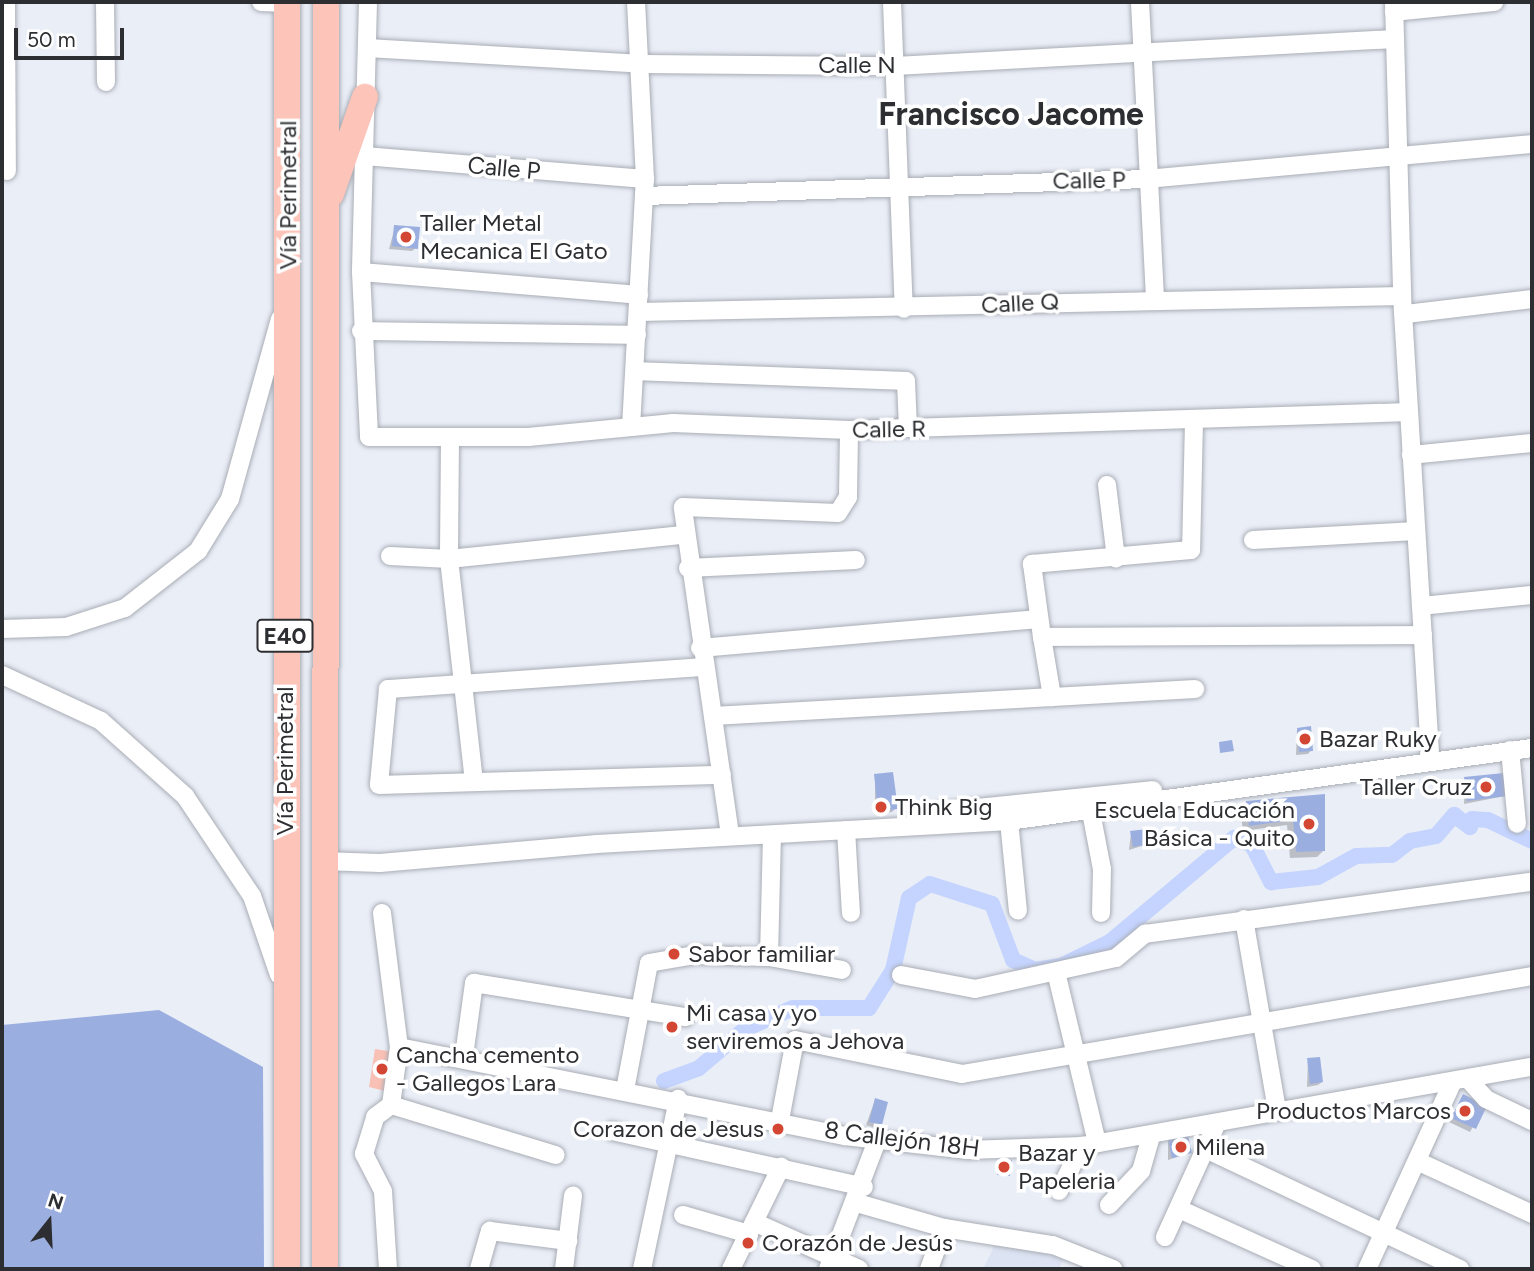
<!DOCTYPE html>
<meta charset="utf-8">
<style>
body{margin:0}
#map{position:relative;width:1534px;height:1271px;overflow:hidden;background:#eaeef7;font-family:Figtree,sans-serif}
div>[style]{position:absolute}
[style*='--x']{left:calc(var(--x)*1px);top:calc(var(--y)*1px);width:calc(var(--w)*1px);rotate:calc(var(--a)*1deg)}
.built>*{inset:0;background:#dce3f3}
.green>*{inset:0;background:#f9c0b5}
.shadow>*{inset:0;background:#0003}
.canal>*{height:16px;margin:-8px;padding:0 8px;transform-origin:8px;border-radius:8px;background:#c4d4fe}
.building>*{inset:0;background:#9baee0}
.roads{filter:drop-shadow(0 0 2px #a9adb5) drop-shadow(0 0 2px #a9adb5)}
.minor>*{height:18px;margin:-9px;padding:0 9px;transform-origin:9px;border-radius:9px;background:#fff}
.highway>*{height:26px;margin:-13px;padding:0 13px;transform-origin:13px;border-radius:13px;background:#fdc4b9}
.dots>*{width:19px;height:19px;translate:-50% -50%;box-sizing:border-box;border:4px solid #fff;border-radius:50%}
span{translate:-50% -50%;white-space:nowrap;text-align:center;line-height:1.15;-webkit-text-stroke:7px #fff;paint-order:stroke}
.shield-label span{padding:2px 5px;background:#fff;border:2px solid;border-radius:5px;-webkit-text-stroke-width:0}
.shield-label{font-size:23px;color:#2d2e31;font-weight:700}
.street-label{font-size:24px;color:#2d2e31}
.poi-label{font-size:24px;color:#2d2e31}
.left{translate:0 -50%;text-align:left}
.right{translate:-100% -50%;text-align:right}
.district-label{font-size:32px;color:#2d2e31;font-weight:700}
.frame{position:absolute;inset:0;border:4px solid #2d2e31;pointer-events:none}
.north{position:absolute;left:14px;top:1187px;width:70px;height:70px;-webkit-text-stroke:5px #fff;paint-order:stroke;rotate:18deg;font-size:19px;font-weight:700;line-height:28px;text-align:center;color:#2d2e31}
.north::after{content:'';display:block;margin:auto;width:24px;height:32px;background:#2d2e31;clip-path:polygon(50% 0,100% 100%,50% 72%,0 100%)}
.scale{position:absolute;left:14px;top:28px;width:110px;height:32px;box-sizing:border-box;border:4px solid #2d2e31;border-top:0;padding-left:9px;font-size:21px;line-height:24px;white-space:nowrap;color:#2d2e31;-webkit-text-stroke:5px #fff;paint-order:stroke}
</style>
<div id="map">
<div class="built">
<i style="clip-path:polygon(995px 1244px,1064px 1257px,1059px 1269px,983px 1269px)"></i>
</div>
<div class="green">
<i style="clip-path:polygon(375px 1049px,394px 1052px,389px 1092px,369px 1087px)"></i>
</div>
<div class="shadow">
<i style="clip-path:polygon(395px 227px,416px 248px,412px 251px,389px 249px)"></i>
<i style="clip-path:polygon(1297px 729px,1311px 750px,1308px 754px,1296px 755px)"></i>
<i style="clip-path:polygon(875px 775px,896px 808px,892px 812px,875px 814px)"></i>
<i style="clip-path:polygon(1465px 779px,1505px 796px,1464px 804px)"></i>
<i style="clip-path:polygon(1323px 796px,1323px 851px,1317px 857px,1290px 858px,1287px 825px,1243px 831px,1240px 809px,1246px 803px)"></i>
<i style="clip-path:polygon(1131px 833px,1148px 844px,1129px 850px)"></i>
<i style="clip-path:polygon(159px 1012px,262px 1068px,262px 1269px,2px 1269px,2px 1027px)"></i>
<i style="clip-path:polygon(1308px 1060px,1322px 1082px,1318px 1085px,1307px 1087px)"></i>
<i style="clip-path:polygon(1463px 1097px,1484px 1107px,1470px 1132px,1449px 1122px)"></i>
<i style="clip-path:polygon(875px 1100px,881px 1124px,877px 1128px,866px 1125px)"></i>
<i style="clip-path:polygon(1168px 1141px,1190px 1153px,1168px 1160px)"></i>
</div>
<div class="canal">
<i style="--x:664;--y:1081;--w:37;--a:-20"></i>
<i style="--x:699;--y:1068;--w:60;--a:-40.3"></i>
<i style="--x:745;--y:1029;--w:52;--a:-23.6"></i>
<i style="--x:793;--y:1008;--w:76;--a:0"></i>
<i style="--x:869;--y:1008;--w:45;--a:-57.7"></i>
<i style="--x:893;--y:970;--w:74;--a:-77.5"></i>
<i style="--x:909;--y:898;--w:25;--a:-34"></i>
<i style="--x:930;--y:884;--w:65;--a:17.9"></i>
<i style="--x:992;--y:904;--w:60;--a:69.4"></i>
<i style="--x:1013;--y:960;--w:24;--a:24"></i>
<i style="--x:1035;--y:970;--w:26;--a:-9"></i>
<i style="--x:1061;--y:966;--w:55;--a:-26.1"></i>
<i style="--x:1110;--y:942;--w:162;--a:-40"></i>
<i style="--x:1234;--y:838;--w:19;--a:21"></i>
<i style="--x:1252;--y:845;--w:42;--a:62.8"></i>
<i style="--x:1271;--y:882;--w:47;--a:-6.1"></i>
<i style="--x:1318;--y:877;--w:43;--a:-28.9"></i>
<i style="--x:1356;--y:856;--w:36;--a:-2"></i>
<i style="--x:1392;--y:855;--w:23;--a:-38"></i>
<i style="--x:1410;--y:841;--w:26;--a:-11"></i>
<i style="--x:1436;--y:836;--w:28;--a:-49"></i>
<i style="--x:1454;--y:815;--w:20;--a:37"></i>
<i style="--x:1470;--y:827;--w:8;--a:-76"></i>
<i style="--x:1472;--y:819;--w:16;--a:4"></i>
<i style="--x:1488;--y:820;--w:49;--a:25.5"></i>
</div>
<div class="building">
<i style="clip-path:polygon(394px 225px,420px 227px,418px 249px,392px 246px)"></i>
<i style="clip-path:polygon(1311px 726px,1313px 751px,1299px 752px,1297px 728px)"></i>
<i style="clip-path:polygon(1232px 740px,1234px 751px,1220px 753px,1219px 742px)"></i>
<i style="clip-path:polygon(893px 772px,898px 809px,878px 811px,874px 774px)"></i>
<i style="clip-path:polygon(1504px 773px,1507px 796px,1467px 801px,1464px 777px)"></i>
<i style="clip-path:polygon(1325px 794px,1325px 851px,1296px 852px,1293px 820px,1249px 826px,1246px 801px)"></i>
<i style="clip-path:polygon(1147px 829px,1150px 844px,1133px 847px,1130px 831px)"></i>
<i style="clip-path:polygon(159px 1010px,263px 1067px,264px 1269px,2px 1269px,2px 1025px)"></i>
<i style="clip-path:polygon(1320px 1057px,1323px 1082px,1310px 1084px,1307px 1058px)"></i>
<i style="clip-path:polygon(1463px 1094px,1487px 1106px,1476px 1129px,1451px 1118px)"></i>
<i style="clip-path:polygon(875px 1098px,888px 1102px,882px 1125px,869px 1122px)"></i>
<i style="clip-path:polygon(1188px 1135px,1192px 1153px,1172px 1158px,1168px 1139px)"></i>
<i style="clip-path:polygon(999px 1158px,1012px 1160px,1010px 1176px,997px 1175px)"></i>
</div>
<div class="roads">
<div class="minor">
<i style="--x:6;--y:2;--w:169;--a:89.7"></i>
<i style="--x:105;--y:2;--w:80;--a:89.3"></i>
<i style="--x:261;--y:2;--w:26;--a:2"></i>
<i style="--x:368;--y:2;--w:270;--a:91.5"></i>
<i style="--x:361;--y:272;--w:165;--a:87.2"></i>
<i style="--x:369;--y:437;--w:159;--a:0"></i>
<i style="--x:528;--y:437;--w:146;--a:-5.5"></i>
<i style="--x:673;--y:423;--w:176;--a:2.3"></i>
<i style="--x:849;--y:430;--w:560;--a:-1.84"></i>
<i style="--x:892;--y:2;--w:307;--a:87.8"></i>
<i style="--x:1140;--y:2;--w:295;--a:87.1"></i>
<i style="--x:1394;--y:2;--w:294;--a:88.4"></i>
<i style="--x:1402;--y:296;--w:465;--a:86.5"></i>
<i style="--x:1394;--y:12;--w:101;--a:-5.7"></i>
<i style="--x:367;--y:48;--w:276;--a:3.3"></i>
<i style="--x:643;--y:64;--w:252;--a:0.5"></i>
<i style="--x:895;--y:66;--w:500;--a:-3.1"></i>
<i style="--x:364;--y:156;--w:282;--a:4.7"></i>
<i style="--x:644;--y:196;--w:503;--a:-1.94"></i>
<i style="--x:1147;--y:179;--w:387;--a:-5.2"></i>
<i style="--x:361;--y:272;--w:279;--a:4.7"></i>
<i style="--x:638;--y:312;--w:764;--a:-1.2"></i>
<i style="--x:1406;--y:314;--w:127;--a:-6.8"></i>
<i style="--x:361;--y:331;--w:276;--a:0.8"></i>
<i style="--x:635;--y:371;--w:271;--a:2.1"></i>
<i style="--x:906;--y:381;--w:47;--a:87.6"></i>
<i style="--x:1194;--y:421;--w:129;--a:91.3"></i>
<i style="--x:1191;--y:550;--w:160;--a:175"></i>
<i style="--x:1032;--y:564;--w:74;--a:82.2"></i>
<i style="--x:1042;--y:637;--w:381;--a:-0.3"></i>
<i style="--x:631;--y:427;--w:248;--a:-86.8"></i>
<i style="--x:645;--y:179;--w:177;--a:-92.9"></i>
<i style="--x:450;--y:438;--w:121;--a:90.5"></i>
<i style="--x:449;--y:559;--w:224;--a:83.6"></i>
<i style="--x:1411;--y:455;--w:122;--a:-5.7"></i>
<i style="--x:1107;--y:485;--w:74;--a:83"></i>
<i style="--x:1253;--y:540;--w:163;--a:-3.2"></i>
<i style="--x:390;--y:556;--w:59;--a:2.9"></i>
<i style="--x:449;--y:559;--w:235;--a:-5.9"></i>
<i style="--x:688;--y:568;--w:168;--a:-2.7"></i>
<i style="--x:1421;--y:606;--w:112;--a:-5.7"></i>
<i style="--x:2;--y:629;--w:64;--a:-1.8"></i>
<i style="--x:66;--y:627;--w:62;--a:-17.9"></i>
<i style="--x:125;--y:608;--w:93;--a:-38"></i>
<i style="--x:198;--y:551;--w:61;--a:-58.4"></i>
<i style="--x:230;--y:499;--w:187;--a:-74.5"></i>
<i style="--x:1042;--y:637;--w:61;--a:80.5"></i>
<i style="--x:700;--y:648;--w:340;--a:-4.9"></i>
<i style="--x:703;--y:667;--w:316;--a:176"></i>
<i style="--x:388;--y:689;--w:96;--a:95.4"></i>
<i style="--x:379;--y:785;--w:343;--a:-1.7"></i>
<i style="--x:2;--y:675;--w:109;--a:24.9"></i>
<i style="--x:101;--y:721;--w:113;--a:41.8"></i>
<i style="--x:185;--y:796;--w:120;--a:56.2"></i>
<i style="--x:252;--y:896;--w:83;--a:71.1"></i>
<i style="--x:713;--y:716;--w:483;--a:-3.2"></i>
<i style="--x:1510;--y:750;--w:74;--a:84.6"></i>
<i style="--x:937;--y:812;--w:217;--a:-5.8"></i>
<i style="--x:1091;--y:812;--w:58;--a:79.1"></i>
<i style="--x:1102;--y:869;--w:44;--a:91.3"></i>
<i style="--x:1009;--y:821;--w:90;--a:84.3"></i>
<i style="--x:729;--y:828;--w:324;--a:-98.2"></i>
<i style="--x:683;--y:507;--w:155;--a:2.2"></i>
<i style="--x:838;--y:513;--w:19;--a:-58"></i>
<i style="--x:848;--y:497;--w:67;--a:-89.1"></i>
<i style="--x:846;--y:830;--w:83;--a:86.6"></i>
<i style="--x:323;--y:861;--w:57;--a:2"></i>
<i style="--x:380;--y:863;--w:218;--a:-5"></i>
<i style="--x:597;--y:844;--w:413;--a:-3.2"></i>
<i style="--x:1009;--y:821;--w:528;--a:-7.95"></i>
<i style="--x:382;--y:913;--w:135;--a:82.8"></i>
<i style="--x:399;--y:1047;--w:59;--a:97.9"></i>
<i style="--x:391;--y:1105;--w:172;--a:16.9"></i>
<i style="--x:1244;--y:919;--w:195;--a:80.2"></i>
<i style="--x:769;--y:957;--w:74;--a:10.1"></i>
<i style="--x:901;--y:975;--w:75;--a:10.7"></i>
<i style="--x:975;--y:989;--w:144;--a:-12.4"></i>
<i style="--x:1116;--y:958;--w:38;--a:-40"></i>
<i style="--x:1145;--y:934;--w:390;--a:-7.7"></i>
<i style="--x:1057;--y:976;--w:172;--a:76.5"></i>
<i style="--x:399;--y:1047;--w:455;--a:11.3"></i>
<i style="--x:845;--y:1136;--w:124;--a:6.5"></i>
<i style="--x:968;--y:1150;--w:114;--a:-2"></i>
<i style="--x:1082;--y:1146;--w:457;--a:-10"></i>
<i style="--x:464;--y:1056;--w:74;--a:-82.2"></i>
<i style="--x:474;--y:983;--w:214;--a:9.2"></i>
<i style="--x:1468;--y:1079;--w:27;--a:48"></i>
<i style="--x:1486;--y:1099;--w:51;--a:25.6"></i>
<i style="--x:625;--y:1090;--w:129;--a:-79.3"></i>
<i style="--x:649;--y:963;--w:47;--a:-9.9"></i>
<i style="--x:695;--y:955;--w:74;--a:1.5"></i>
<i style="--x:769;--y:957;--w:122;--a:-88.6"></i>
<i style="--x:780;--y:1120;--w:81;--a:-79.4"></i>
<i style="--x:795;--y:1040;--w:170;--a:11.5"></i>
<i style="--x:962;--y:1074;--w:578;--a:-9.76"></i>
<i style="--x:612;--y:1131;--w:258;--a:12.5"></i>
<i style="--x:1208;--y:1150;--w:279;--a:25.3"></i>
<i style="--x:1417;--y:1161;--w:127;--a:24.7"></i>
<i style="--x:1059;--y:1191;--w:51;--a:-62.9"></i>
<i style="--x:857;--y:1203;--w:91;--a:16"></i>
<i style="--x:944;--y:1228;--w:110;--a:8.9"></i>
<i style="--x:1053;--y:1245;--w:65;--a:21.8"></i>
<i style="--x:1109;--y:1205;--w:47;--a:-46.7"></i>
<i style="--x:1141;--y:1171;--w:37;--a:-74"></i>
<i style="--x:1179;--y:1209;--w:146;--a:24.3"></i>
<i style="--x:683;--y:1215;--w:69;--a:16.1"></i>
<i style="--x:754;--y:1222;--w:115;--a:24.1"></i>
<i style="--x:1165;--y:1237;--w:123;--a:-65.5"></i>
<i style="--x:388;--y:1269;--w:78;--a:-93.7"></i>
<i style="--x:383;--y:1191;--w:42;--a:-117.2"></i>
<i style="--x:364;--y:1154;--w:39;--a:-73"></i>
<i style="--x:375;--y:1117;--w:20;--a:-37"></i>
<i style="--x:479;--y:1269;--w:40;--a:-74"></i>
<i style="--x:490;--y:1231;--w:79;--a:7.3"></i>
<i style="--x:564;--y:1269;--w:74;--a:-83"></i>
<i style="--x:642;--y:1269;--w:174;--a:-78"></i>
<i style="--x:731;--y:1269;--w:114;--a:-63.9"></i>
<i style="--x:828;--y:1269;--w:137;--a:-69.1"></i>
<i style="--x:929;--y:1269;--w:44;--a:-69.9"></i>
<i style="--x:1367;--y:1269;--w:207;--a:-65.4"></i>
</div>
<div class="highway">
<i style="--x:287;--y:2;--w:1267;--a:90"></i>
<i style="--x:331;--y:194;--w:103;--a:-70.7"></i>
<i style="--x:325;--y:1269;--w:1267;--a:-89.95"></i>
</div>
</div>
<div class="dots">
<i style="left:406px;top:237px;background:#d34633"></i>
<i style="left:1305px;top:739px;background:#d34633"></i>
<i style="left:1486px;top:787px;background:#d34633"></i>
<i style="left:881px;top:807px;background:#d34633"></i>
<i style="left:1309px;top:824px;background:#d34633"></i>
<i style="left:674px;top:954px;background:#d34633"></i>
<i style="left:672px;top:1027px;background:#d34633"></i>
<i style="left:382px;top:1069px;background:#d34633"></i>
<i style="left:1465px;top:1111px;background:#d34633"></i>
<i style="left:778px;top:1129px;background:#d34633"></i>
<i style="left:1181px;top:1147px;background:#d34633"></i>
<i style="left:1004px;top:1167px;background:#d34633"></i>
<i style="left:748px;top:1243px;background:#d34633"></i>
</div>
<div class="shield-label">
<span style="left:285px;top:636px">E40</span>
</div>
<div class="street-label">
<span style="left:857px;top:65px">Calle N</span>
<span style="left:504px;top:168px;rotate:5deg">Calle P</span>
<span style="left:1089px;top:180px;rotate:-1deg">Calle P</span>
<span style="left:288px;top:195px;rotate:-90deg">Vía Perimetral</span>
<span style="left:1020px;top:303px;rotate:-3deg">Calle Q</span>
<span style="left:889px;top:429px;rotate:-1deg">Calle R</span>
<span style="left:285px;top:761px;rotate:-90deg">Vía Perimetral</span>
<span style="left:902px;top:1139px;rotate:7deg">8 Callejón 18H</span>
</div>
<div class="poi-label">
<span class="left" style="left:420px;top:237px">Taller Metal<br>Mecanica El Gato</span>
<span class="left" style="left:1319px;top:739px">Bazar Ruky</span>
<span class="right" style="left:1472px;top:787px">Taller Cruz</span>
<span class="left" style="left:895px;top:807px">Think Big</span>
<span class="right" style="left:1295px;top:824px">Escuela Educación<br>Básica - Quito</span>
<span class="left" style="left:688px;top:954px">Sabor familiar</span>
<span class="left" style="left:686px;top:1027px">Mi casa y yo<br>serviremos a Jehova</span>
<span class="left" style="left:396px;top:1069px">Cancha cemento<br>- Gallegos Lara</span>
<span class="right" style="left:1451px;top:1111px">Productos Marcos</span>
<span class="right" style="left:764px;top:1129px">Corazon de Jesus</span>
<span class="left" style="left:1195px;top:1147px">Milena</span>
<span class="left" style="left:1018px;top:1167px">Bazar y<br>Papeleria</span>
<span class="left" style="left:762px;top:1243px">Corazón de Jesús</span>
</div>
<div class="district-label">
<span style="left:1011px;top:114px">Francisco Jacome</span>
</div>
<div class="frame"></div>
<div class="north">N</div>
<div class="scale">50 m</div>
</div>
